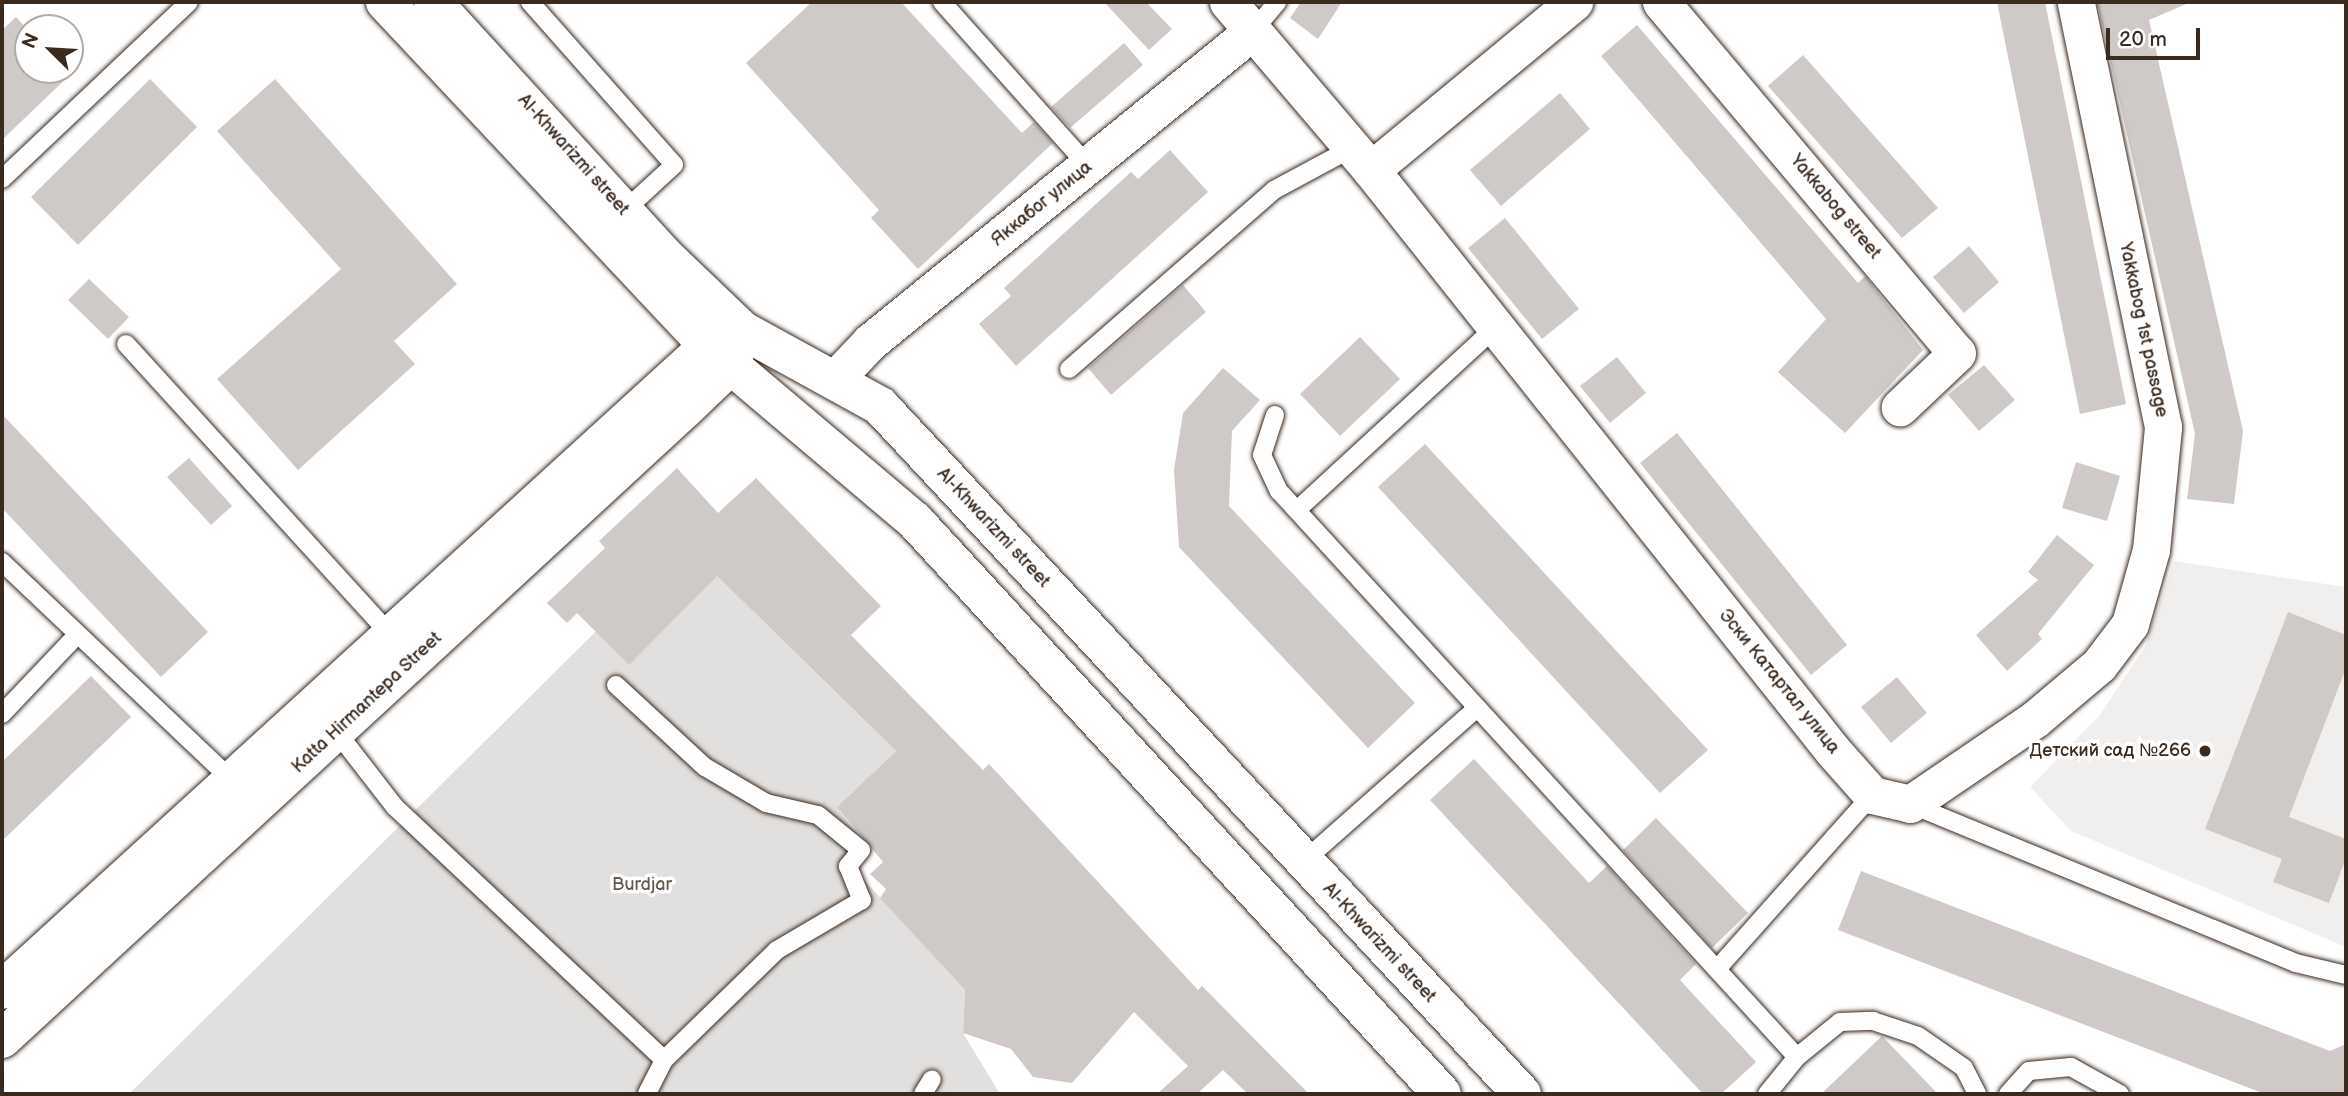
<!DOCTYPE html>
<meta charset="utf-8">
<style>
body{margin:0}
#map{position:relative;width:2348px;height:1096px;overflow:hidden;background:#fff;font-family:"Balsamiq Sans",sans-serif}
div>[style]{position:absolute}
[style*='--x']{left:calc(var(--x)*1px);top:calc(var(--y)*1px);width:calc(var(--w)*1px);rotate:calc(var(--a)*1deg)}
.built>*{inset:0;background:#f1efee}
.green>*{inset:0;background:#e2e0de}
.building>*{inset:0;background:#cfcac7}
.roads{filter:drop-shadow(0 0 2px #3b2a1e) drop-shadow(0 0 2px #3b2a1e)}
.service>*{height:18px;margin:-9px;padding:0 9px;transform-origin:9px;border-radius:9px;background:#fff}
.minor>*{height:37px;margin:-18.5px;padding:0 18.5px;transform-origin:18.5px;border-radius:18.5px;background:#fff}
.secondary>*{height:38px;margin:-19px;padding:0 19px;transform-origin:19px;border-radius:19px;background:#fff}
.dots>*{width:19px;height:19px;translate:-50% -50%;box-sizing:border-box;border:4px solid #fff;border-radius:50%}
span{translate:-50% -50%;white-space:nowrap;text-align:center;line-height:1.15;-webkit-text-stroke:7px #fff;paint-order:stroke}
.street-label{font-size:18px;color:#3b2a1e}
.poi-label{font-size:18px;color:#3b2a1e}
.right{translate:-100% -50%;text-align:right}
.park-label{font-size:18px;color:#65584e}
.frame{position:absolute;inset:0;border:4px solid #3b2a1e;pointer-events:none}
.north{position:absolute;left:14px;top:14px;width:70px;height:70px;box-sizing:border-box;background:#fff;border:2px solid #b1aaa5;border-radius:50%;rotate:294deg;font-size:19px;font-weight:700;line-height:28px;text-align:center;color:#3b2a1e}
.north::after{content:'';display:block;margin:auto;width:24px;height:32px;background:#3b2a1e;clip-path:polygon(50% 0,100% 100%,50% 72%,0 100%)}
.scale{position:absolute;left:2106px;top:28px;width:94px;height:32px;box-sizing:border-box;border:4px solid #3b2a1e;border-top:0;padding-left:9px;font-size:21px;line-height:24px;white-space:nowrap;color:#3b2a1e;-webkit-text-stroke:5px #fff;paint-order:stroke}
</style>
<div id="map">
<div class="built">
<i style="clip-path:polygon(2174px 561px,2346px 587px,2346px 947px,2071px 831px,2030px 787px,2099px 716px,2145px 647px)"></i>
</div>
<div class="green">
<i style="clip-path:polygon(684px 544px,896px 751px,837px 807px,873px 851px,854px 869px,965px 990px,963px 1033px,1000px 1094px,129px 1094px)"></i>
</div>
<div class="building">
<i style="clip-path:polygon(812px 2px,901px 2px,1022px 133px,1034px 122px,1053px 143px,918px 269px,871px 218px,879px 210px,746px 63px)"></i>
<i style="clip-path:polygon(1104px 2px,1146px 2px,1172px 29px,1149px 50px)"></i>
<i style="clip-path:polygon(1301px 2px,1342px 2px,1318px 39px,1290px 18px)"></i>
<i style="clip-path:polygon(1997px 2px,2045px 2px,2126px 404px,2080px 414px)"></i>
<i style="clip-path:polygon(2097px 2px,2191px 2px,2149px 20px,2243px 431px,2234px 504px,2187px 499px,2195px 434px)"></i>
<i style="clip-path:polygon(16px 17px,28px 30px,28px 70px,75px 70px,2px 140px,2px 30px)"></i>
<i style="clip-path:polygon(1637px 25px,1858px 283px,1865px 276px,1923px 350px,1845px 433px,1778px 372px,1826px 319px,1601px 56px)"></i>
<i style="clip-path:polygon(1124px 43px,1143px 65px,1070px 128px,1051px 107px)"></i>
<i style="clip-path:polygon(1803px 55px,1938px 208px,1902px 238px,1768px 86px)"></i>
<i style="clip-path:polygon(150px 79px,197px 127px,78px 245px,31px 197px)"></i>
<i style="clip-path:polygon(275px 79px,457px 284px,394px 341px,415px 364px,298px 470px,217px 379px,341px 269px,217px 131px)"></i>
<i style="clip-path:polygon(1560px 93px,1590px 129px,1501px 206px,1470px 170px)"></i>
<i style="clip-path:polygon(1170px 150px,1208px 192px,1016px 366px,979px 324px,1011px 296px,1004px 288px,1131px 172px,1138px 179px)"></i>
<i style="clip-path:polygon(1505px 218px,1579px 309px,1542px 339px,1468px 248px)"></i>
<i style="clip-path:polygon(1969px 246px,1999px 282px,1964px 313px,1933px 277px)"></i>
<i style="clip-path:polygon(89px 279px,129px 317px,108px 339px,68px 300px)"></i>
<i style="clip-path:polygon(1183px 285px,1206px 312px,1111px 395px,1088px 368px)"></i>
<i style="clip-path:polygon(1360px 337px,1400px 379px,1340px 436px,1300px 394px)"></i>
<i style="clip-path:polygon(1617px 357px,1646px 393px,1610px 423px,1580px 386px)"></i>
<i style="clip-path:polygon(1984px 365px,2015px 400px,1979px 431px,1948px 395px)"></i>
<i style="clip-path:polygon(1223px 368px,1260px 400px,1232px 431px,1229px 506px,1415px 703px,1368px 748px,1179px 547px,1174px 470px,1183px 413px)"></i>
<i style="clip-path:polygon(2px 414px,208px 632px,161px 677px,2px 508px)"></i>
<i style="clip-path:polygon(1677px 433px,1847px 645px,1811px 675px,1640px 463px)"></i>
<i style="clip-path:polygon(1425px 444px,1708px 750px,1660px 793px,1378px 487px)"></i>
<i style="clip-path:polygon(189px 458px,232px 506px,211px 525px,167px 477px)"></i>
<i style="clip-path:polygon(2076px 462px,2120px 476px,2107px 521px,2062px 508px)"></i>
<i style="clip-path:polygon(677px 468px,718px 513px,756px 478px,881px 606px,851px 635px,983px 770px,989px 764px,1198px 990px,1202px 986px,1309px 1094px,1248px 1094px,1223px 1070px,1197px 1094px,1157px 1094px,1188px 1066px,1134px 1012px,1072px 1083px,1033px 1077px,1011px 1049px,963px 1033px,965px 990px,880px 898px,886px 889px,870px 874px,883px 862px,837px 807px,896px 751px,717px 576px,629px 665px,577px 613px,567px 623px,547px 603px,605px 548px,599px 541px)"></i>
<i style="clip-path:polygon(2057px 535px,2094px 565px,2038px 634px,2042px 639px,2007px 671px,1976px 635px,2038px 580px,2028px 572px)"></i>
<i style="clip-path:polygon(2288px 612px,2346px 635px,2346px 668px,2289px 817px,2346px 839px,2346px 858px,2329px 903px,2273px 882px,2282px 859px,2205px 829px)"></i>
<i style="clip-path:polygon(91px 676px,131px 717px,2px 841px,2px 762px)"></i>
<i style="clip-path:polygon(1897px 677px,1927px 713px,1891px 743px,1861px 707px)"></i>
<i style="clip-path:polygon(1474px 759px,1589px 883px,1607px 866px,1696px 964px,1680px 980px,1756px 1062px,1721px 1094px,1703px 1094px,1430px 800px)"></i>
<i style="clip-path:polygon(1656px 818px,1748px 913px,1712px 948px,1623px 850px)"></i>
<i style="clip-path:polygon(1861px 871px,2330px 1051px,2346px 1044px,2346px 1094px,2265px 1094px,1838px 930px)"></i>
<i style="clip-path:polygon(1882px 1036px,1938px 1094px,1821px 1094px)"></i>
</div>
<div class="roads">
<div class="service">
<i style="--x:530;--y:2;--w:217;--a:48.5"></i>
<i style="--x:674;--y:165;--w:68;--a:137.4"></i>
<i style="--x:942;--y:2;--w:220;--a:48.3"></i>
<i style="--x:1253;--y:31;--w:38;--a:-50"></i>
<i style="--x:2;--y:179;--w:257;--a:-43.4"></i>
<i style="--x:126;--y:344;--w:394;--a:47.7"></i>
<i style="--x:1069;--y:369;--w:272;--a:-41.1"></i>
<i style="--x:1274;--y:190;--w:89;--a:-28.3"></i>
<i style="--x:1275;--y:415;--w:42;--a:108"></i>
<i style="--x:1262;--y:455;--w:40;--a:65"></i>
<i style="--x:1279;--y:491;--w:767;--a:47.54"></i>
<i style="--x:1297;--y:510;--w:270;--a:-42.6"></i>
<i style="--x:2;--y:562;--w:320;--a:43.5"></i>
<i style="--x:616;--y:685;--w:121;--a:42.7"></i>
<i style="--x:705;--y:767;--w:71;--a:30.5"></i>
<i style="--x:766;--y:803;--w:53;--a:13"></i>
<i style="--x:818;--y:815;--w:55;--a:39.1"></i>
<i style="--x:861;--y:850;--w:21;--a:129"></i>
<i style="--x:848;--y:866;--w:37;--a:68"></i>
<i style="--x:862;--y:900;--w:99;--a:149.5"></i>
<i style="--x:777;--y:950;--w:158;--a:135.8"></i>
<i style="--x:2;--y:714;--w:108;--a:-46.5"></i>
<i style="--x:336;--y:731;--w:96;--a:52.2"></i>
<i style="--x:395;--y:807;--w:369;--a:43.2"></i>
<i style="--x:664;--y:1060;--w:38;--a:117"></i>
<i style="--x:1910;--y:804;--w:417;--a:22.4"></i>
<i style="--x:2296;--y:963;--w:51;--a:13.5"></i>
<i style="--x:1304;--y:861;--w:231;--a:-41.5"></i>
<i style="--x:1717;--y:969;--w:233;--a:-48.3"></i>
<i style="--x:923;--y:1094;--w:17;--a:-59"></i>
<i style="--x:1767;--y:1094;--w:48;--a:-51"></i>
<i style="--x:1797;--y:1057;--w:55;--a:-39.1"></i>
<i style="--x:1840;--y:1022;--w:33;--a:-2"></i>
<i style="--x:1873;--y:1021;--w:47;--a:18.4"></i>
<i style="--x:1918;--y:1036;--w:56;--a:34.8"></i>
<i style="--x:1964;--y:1068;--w:29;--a:63"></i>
<i style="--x:2008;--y:1094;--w:31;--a:-48"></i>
<i style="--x:2029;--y:1071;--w:42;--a:-5.4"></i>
<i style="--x:2071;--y:1067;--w:56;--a:28.9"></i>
</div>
<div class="minor">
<i style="--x:1228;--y:2;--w:221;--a:49.6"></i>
<i style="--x:1371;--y:170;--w:742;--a:51.51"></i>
<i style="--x:1833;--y:751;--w:59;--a:48.4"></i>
<i style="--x:1872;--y:795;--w:39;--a:13"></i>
<i style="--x:1910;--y:804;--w:151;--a:-34.2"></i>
<i style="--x:2035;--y:719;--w:84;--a:-40.2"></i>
<i style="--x:2099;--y:665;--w:51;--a:-52.9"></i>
<i style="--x:2130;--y:624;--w:77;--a:-74.2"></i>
<i style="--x:2151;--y:550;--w:124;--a:-84.4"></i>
<i style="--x:2163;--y:427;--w:434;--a:-101.6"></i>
<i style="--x:1661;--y:2;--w:459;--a:49.9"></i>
<i style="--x:1957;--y:353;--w:79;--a:136.5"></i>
<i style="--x:1371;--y:170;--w:264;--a:-39.6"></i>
<i style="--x:834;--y:380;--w:52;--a:-46.5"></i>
<i style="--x:870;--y:342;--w:493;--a:-39.1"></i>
</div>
<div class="secondary">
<i style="--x:385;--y:2;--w:472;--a:46.8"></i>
<i style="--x:708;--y:346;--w:271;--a:40.2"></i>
<i style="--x:915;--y:521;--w:778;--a:47.39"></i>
<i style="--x:433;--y:2;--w:345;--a:47.6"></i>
<i style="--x:666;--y:257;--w:105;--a:43.8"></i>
<i style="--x:742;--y:330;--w:158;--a:28.8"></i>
<i style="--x:880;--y:406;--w:941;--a:46.98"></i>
<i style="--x:2;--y:990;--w:956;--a:-42.37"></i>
<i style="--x:708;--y:346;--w:25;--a:-26"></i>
<i style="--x:2;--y:1039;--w:929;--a:-42.69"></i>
<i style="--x:685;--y:409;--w:64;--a:-43.7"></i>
<i style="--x:731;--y:365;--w:26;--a:-72"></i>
</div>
</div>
<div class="dots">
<i style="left:2205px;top:751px;background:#3b2a1e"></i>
</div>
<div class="street-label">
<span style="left:573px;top:155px;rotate:48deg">Al-Khwarizmi street</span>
<span style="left:1042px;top:204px;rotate:-39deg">Яккабог улица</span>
<span style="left:1835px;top:207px;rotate:50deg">Yakkabog street</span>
<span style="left:2143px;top:330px;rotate:78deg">Yakkabog 1st passage</span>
<span style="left:993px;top:528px;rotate:47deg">Al-Khwarizmi street</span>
<span style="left:1779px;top:682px;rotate:51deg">Эски Катартал улица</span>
<span style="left:367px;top:703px;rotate:-43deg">Katta Hirmаntepa Street</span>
<span style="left:1379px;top:943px;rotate:47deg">Al-Khwarizmi street</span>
</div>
<div class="poi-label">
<span class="right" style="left:2191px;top:751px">Детский сад №266</span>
</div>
<div class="park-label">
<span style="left:642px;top:885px">Burdjar</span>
</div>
<div class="frame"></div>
<div class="north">N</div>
<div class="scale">20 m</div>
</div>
